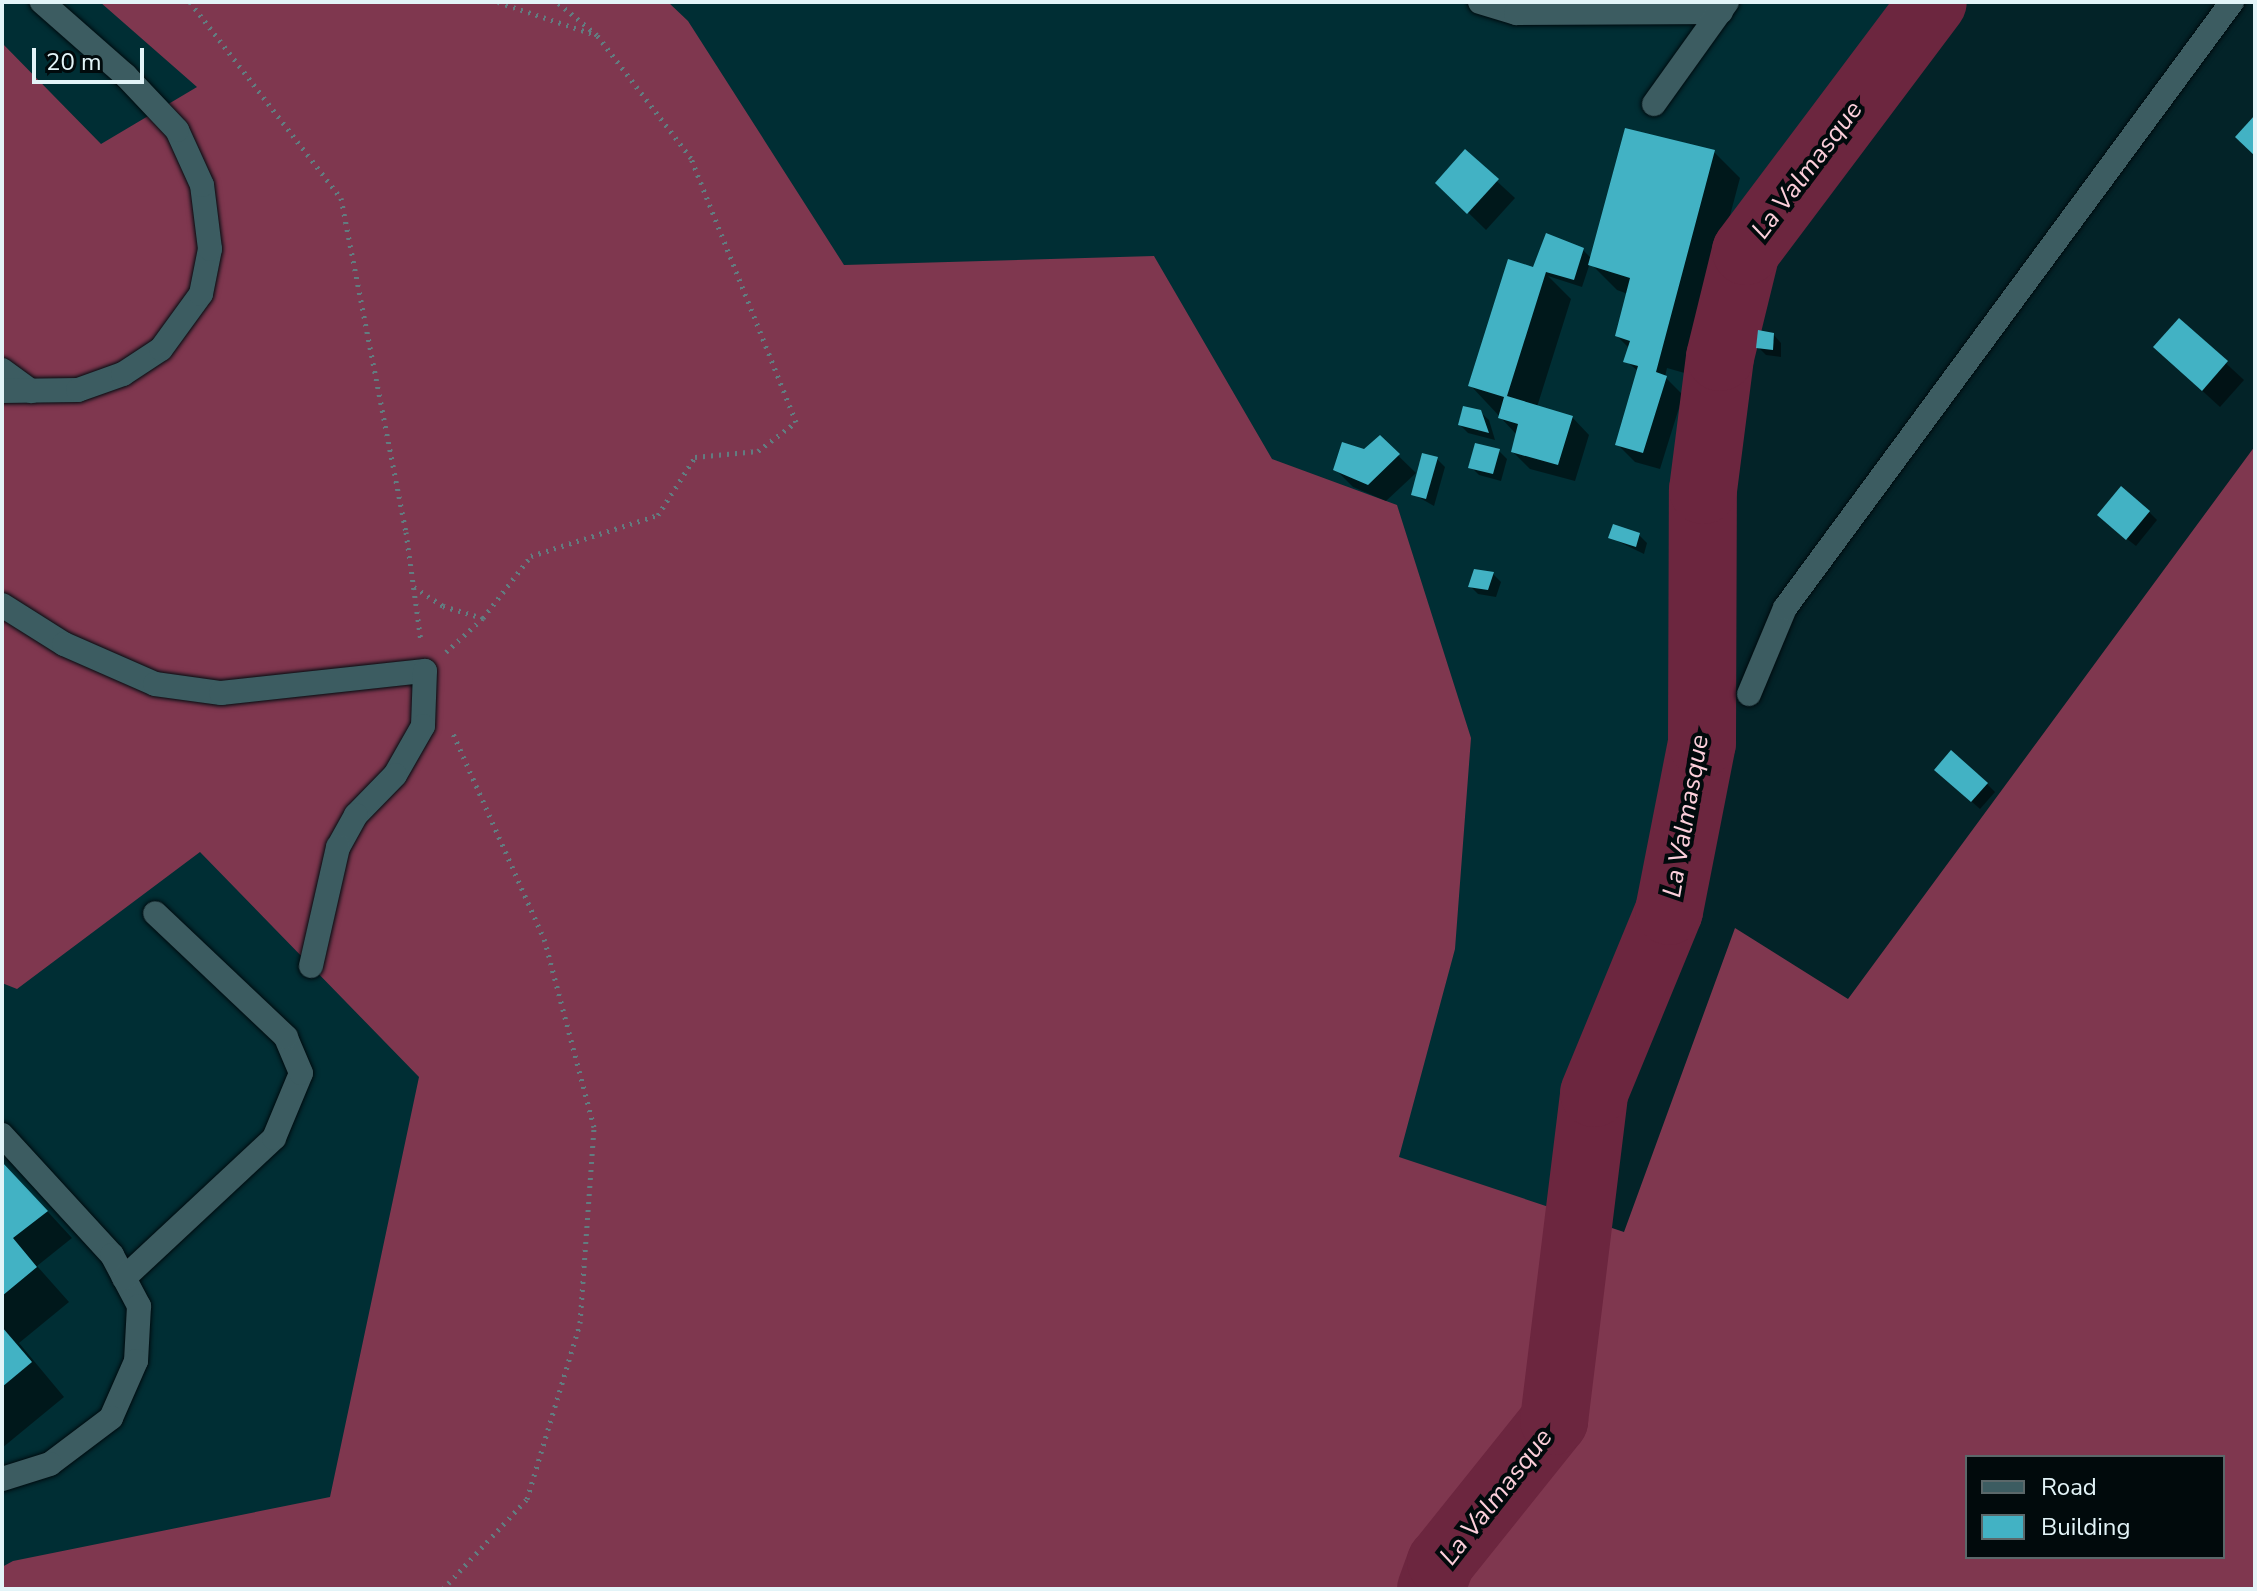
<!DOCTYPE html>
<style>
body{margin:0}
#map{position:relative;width:2257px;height:1591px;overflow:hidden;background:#032328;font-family:"Nunito Sans",sans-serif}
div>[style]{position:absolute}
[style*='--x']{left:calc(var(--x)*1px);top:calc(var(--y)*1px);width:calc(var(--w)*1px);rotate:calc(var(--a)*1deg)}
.built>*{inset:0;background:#002e34}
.forest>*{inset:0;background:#7f374f}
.shadow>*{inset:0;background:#0007}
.river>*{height:68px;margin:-34px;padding:0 34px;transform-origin:34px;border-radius:34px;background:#6c263f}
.building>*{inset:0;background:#42b2c4}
.path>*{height:5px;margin-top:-2.5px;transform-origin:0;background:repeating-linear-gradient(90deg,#627c80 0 2px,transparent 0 8px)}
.roads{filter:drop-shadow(0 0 2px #000b0f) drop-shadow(0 0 2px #000b0f)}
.minor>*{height:24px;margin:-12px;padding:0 12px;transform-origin:12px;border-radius:12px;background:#3c5c61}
span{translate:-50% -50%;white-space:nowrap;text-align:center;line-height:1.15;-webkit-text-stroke:8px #010a0c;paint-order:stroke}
.water-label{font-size:26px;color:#fccfdb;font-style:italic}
.frame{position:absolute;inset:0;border:4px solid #e3f4f8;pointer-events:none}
.legend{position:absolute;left:1965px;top:1455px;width:260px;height:104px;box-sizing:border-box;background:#010a0c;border:2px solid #5b686a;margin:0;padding:10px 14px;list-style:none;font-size:24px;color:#e3f4f8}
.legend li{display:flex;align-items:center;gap:16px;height:40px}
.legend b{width:40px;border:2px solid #5b686a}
.scale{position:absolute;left:32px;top:48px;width:112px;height:36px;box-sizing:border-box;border:4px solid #e3f4f8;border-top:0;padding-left:10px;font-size:24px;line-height:28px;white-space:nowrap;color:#e3f4f8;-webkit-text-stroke:6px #010a0c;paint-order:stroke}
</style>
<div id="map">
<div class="built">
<i style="clip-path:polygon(2px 2px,1933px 2px,1746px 251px,1720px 357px,1703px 490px,1702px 743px,1669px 911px,1594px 1093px,1554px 1421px,2px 1589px)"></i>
</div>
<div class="forest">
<i style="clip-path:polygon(evenodd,100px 2px,668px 2px,688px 21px,844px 265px,1154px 256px,1272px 459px,1397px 505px,1471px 738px,1455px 949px,1399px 1157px,1624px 1232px,1735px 928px,1848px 999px,2255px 446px,2255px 1589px,2px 1589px,2px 1567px,13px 1561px,330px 1497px,419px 1077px,200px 852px,17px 989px,2px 983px,2px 43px,101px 144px,197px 87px,100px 2px,1967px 1457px,2223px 1457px,2223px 1557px,1967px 1557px,1967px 1457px)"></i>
</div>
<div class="shadow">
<i style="clip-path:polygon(1465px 152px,1515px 198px,1486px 230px,1438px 183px)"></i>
<i style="clip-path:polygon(1714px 152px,1740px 178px,1688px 374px,1667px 368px,1665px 377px,1683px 395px,1660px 469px,1635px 462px,1618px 445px,1638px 371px,1626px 361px,1630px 349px,1617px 336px,1628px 294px,1617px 290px,1590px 263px,1582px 287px,1548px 276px,1571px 299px,1537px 407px,1572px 417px,1589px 435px,1575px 481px,1530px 469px,1513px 452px,1517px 435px,1471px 386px,1541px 272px,1583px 250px,1592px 259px)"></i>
<i style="clip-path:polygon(2179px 320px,2244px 380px,2220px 407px,2173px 364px)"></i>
<i style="clip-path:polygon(1773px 334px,1781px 343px,1781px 357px,1766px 355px,1758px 347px)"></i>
<i style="clip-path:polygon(1480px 412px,1489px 420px,1495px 440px,1468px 433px,1460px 425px)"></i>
<i style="clip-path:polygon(1380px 438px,1416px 473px,1386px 501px,1353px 487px,1335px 469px)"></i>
<i style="clip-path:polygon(1499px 451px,1507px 459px,1501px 481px,1479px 475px,1471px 467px)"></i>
<i style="clip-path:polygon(1437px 459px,1445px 467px,1434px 506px,1413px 494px)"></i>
<i style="clip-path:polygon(2149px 512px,2157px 520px,2136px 546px,2107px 523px)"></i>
<i style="clip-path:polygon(1639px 535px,1647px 543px,1644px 554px,1611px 538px)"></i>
<i style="clip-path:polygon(1493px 574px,1501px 582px,1496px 597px,1478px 594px,1470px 586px)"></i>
<i style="clip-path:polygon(1945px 778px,1987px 784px,1995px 792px,1980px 809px)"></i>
<i style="clip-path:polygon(2px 1162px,72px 1238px,37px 1266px,69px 1302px,19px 1343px,64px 1397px,2px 1448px)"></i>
</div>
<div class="river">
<i style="--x:1431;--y:1589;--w:29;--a:-70"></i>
<i style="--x:1441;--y:1562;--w:181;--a:-51.3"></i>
<i style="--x:1554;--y:1421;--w:330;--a:-83"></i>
<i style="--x:1594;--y:1093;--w:197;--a:-67.6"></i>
<i style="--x:1669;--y:911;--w:171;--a:-78.9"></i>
<i style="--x:1702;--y:743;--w:253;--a:-89.8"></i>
<i style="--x:1703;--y:490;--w:134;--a:-82.7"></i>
<i style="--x:1720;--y:357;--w:109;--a:-76.2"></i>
<i style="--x:1746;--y:251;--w:311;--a:-53.1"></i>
</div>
<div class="building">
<i style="clip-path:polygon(2255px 115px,2255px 156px,2235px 137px)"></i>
<i style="clip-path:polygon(1625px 128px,1715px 150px,1656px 372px,1667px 376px,1643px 453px,1615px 445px,1638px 366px,1623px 362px,1630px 341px,1615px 336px,1630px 278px,1588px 265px)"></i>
<i style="clip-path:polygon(1465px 149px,1499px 179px,1467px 214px,1435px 183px)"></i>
<i style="clip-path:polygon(1546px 233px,1584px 248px,1574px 280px,1546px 272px,1507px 396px,1573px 416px,1558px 465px,1511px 452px,1518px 424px,1498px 418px,1504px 397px,1468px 386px,1508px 259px,1533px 267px)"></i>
<i style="clip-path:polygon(2179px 318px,2228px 361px,2202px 391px,2153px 347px)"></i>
<i style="clip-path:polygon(1758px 330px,1774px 333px,1773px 350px,1756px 348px)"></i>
<i style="clip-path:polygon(1463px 406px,1481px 410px,1489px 433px,1458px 425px)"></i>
<i style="clip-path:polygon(1380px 435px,1400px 454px,1368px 485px,1333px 470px,1342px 442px,1364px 449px)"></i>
<i style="clip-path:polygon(1475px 443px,1500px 449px,1493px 474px,1468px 468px)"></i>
<i style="clip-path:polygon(1422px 453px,1438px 457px,1426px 499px,1411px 495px)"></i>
<i style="clip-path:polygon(2121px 486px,2150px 511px,2126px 540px,2097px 515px)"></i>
<i style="clip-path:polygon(1613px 524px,1640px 533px,1636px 547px,1608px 538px)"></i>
<i style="clip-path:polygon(1474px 569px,1494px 572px,1488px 590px,1468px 587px)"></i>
<i style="clip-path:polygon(1951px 750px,1988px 783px,1971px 802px,1934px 770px)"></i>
<i style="clip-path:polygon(2px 1162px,48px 1211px,13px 1238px,37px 1267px,2px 1296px)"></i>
<i style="clip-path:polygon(2px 1327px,32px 1362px,2px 1387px)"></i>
</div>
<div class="path">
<i style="--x:190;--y:2;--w:247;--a:52.4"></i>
<i style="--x:341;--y:198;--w:340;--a:79"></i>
<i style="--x:406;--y:532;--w:111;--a:82.2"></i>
<i style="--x:498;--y:2;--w:100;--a:18.6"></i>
<i style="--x:414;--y:587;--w:35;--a:33"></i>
<i style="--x:443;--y:606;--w:42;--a:16.7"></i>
<i style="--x:446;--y:652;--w:50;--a:-42.6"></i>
<i style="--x:483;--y:618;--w:78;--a:-52.3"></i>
<i style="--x:531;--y:556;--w:133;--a:-17.9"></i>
<i style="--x:658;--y:515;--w:69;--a:-57.5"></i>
<i style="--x:695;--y:457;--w:63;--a:-5.4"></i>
<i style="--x:758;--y:451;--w:48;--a:-37.3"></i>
<i style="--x:796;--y:422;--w:284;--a:-111.7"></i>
<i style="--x:691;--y:158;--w:155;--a:-127.4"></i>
<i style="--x:597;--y:35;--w:52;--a:-140.5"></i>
<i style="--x:443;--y:1589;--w:123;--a:-47"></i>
<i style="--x:527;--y:1499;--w:184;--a:-73.2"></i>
<i style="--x:580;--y:1323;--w:196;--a:-85.9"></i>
<i style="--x:594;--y:1127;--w:192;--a:-104.8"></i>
<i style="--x:545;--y:941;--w:227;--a:-113.9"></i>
</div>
<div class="roads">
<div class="minor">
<i style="--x:1480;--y:2;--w:38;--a:17"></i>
<i style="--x:1516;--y:13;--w:205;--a:-0.3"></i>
<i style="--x:1654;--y:104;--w:125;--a:-54.4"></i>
<i style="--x:2;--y:370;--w:36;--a:36"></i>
<i style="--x:2;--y:391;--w:76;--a:-0.8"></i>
<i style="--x:78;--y:390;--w:48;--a:-19.6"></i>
<i style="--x:123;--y:374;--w:45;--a:-33.3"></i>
<i style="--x:161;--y:349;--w:68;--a:-54"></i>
<i style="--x:201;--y:294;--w:46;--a:-78.7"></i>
<i style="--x:210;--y:249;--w:64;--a:-97.1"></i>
<i style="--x:202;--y:185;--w:60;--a:-114.4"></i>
<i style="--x:177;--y:130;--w:76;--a:-133.4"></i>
<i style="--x:125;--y:75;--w:111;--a:-138.7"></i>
<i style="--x:2;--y:605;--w:73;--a:32.2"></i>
<i style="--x:64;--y:644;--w:99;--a:23.7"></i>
<i style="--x:155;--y:684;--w:67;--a:7.8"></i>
<i style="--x:221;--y:693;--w:205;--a:-6.2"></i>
<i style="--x:425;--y:671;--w:55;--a:92.1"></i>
<i style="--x:423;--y:726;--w:56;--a:119.7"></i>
<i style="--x:395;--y:775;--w:56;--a:134.3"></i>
<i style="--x:356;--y:815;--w:37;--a:119"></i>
<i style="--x:338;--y:847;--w:122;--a:102.8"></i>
<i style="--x:1749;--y:694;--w:93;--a:-67.3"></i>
<i style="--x:1785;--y:608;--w:753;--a:-53.59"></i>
<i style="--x:2;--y:1135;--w:163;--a:47.5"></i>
<i style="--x:112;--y:1255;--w:58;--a:62.1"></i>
<i style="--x:139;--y:1306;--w:55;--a:93.1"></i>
<i style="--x:136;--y:1361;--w:62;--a:113.7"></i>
<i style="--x:111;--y:1418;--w:76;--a:143"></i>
<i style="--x:50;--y:1464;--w:50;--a:162.6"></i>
<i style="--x:124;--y:1278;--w:205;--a:-43"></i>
<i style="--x:274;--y:1138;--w:70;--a:-67.4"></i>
<i style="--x:301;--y:1073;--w:39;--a:-113"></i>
<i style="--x:286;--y:1037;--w:180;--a:-136.6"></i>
</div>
</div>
<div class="water-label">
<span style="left:1807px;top:170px;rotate:-53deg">La Valmasque</span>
<span style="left:1686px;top:816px;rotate:-80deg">La Valmasque</span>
<span style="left:1496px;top:1497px;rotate:-52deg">La Valmasque</span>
</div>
<div class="frame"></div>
<ul class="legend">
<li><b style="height:10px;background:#3c5c61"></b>Road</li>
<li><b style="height:22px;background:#42b2c4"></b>Building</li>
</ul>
<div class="scale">20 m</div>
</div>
